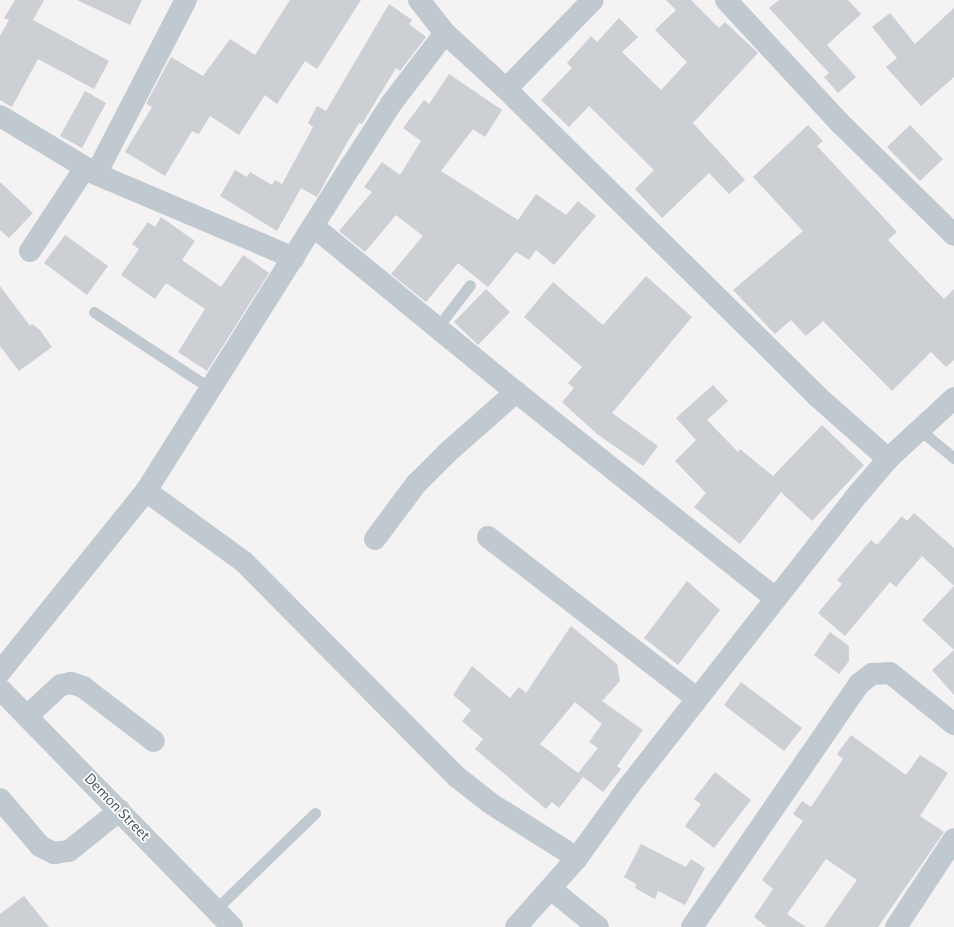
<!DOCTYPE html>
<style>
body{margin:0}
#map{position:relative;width:954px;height:927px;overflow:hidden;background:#f4f2f2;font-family:"Alegreya Sans",sans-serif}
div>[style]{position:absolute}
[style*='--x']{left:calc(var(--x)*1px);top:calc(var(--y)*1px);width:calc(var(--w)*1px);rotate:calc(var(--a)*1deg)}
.building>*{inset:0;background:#cccfd4}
.lane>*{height:11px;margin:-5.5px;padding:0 5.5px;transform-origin:5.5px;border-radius:5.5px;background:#c0c9d0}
.street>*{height:22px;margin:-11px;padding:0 11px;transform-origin:11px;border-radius:11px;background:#c0c9d0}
span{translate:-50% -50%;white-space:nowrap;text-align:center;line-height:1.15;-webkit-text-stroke:3.5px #fff;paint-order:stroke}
.street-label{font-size:16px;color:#4a565f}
</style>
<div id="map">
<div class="building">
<i style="clip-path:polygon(15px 0,44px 0,33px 20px,109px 61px,94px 89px,38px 59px,12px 107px,0 100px,0 36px,9px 20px,4px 18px)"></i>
<i style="clip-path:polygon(77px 0,142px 0,130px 25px)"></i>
<i style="clip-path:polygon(290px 0,361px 0,317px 69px,305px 61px,277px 104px,265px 95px,239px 135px,210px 116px,199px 134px,192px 131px,165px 176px,125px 152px,152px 107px,146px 104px,171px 57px,203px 76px,230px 39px,255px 55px)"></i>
<i style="clip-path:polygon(666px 0,691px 0,719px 28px,725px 22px,758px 53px,693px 123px,745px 180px,729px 194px,709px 173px,662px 218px,635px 189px,654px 170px,589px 106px,569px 127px,541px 100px,572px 68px,567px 63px,591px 36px,597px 42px,619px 18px,638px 37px,622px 52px,661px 90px,687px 62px,655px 30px,676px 10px)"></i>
<i style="clip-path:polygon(779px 0,848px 0,861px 14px,827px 45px,856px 77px,838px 93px,824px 77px,829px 73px,769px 8px)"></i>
<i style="clip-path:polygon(389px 4px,412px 20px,409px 24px,426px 37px,400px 71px,396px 68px,362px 124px,359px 123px,345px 146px,317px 197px,301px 188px,277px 231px,220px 196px,235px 170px,247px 177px,250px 172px,272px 185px,275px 180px,282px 184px,313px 127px,308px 123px,317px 106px,326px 111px)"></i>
<i style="clip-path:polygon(954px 8px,954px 77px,921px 106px,886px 67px,897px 58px,872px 27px,890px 13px,915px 44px)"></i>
<i style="clip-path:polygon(449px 74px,502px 110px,485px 137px,473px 129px,441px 171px,518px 220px,536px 194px,566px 215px,578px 201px,596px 216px,554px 265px,536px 250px,529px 260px,516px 252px,488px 287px,458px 263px,426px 302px,391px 274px,423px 236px,396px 215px,365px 252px,339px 231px,372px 192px,364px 187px,382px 162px,400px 175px,421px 141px,403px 128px,424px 100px,429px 104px)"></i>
<i style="clip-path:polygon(85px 91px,106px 103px,82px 148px,60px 136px)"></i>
<i style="clip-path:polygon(808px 125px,823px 141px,817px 146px,897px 232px,888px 240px,944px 299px,954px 289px,954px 360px,946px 367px,931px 352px,892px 391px,823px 321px,806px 336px,791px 320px,775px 334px,733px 290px,803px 231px,753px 177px)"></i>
<i style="clip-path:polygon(910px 125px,943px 159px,920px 181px,887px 147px)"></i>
<i style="clip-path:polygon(0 182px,33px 213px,9px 238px,0 230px)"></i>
<i style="clip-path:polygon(161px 217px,195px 241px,182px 260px,221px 287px,243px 255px,269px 273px,207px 371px,178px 352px,205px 309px,166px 283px,155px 299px,121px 275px,139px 249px,132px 244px,148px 222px,155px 227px)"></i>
<i style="clip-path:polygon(65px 235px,108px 266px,87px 295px,44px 263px)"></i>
<i style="clip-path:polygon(646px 276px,692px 317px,612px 413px,658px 446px,643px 466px,597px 434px,562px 402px,574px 388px,568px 383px,582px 367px,524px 317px,553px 282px,603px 325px)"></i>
<i style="clip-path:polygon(0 286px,30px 326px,32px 324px,40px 330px,52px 347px,19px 371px,0 346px)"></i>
<i style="clip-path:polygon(486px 289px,510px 312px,478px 345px,454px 322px)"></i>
<i style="clip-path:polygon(713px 385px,728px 401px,707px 420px,738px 452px,740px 449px,773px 476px,822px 425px,864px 465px,812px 521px,781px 492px,740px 544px,694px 507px,706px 493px,675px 461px,696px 440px,676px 418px)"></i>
<i style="clip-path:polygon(914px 513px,954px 548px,954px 695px,932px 670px,954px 650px,922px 620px,954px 586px,922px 556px,896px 587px,890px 582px,845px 636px,818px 613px,842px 584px,837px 580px,871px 540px,877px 545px,902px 516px,907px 521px)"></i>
<i style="clip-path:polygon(687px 581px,720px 610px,678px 665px,644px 638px)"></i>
<i style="clip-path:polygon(571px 626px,617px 664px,620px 681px,602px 701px,643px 730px,617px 766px,621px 769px,603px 792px,578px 773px,598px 748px,589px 742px,602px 724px,575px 702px,540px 744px,583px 777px,559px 808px,552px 802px,546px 809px,475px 749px,483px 739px,462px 721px,471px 710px,453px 695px,472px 666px,510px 698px,519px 687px,526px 693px)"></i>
<i style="clip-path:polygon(830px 632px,849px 646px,849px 661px,839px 674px,814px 655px)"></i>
<i style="clip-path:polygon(741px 682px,802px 728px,784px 751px,724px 705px)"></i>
<i style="clip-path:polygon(851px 735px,906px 775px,920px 755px,948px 773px,920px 816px,944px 832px,878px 927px,824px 927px,857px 880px,826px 859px,787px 914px,806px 927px,767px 927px,754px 917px,773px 889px,762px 880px,803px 821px,793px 814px,802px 801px,811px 807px,843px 759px,837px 754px)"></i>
<i style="clip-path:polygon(715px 772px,751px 800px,714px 848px,685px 826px,701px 804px,694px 799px)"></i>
<i style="clip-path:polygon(641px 844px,686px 867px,691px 859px,705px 868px,685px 905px,658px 891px,655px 899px,635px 888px,636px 884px,624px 877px)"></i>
<i style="clip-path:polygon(24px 896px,49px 927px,0 927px,0 914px)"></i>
</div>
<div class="lane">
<i style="--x:94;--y:312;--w:140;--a:33.3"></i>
<i style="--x:437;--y:328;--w:54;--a:-52.5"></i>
<i style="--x:920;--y:430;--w:44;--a:39.5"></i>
<i style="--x:216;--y:909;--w:138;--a:-44.1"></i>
</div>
<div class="street">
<i style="--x:419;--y:0;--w:42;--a:51.8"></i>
<i style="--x:445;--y:33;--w:83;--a:42.6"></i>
<i style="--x:506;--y:89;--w:437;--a:44.6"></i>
<i style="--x:817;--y:396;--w:95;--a:41.6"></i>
<i style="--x:726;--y:0;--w:169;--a:47.2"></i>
<i style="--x:841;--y:124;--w:158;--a:44.5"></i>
<i style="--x:506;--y:89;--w:124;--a:-45.7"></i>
<i style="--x:0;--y:116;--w:112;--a:31.1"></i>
<i style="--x:96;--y:174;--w:215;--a:23"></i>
<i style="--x:96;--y:174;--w:196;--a:-62.7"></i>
<i style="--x:313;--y:226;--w:262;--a:39.3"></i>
<i style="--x:516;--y:392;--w:330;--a:38.5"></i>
<i style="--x:30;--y:251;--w:100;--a:-56.5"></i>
<i style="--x:146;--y:491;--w:121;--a:35.9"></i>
<i style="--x:244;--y:562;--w:303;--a:45.3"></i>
<i style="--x:457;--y:777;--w:42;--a:38.2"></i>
<i style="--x:490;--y:803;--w:103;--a:32.3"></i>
<i style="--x:488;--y:537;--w:263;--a:37.7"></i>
<i style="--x:375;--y:539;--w:69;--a:-53.3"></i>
<i style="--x:416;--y:484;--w:45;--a:-45"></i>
<i style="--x:448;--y:452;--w:91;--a:-41.4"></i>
<i style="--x:0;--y:672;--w:233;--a:-51.1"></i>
<i style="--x:146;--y:491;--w:384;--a:-57.8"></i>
<i style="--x:351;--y:166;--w:74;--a:-57.2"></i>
<i style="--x:391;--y:104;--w:89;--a:-52.7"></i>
<i style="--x:0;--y:689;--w:332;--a:45.7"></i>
<i style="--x:27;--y:716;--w:46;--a:-42.4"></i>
<i style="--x:61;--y:685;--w:10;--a:-11"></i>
<i style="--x:71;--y:683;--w:13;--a:18"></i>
<i style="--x:83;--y:687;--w:89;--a:37.3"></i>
<i style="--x:0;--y:799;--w:62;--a:49.6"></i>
<i style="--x:40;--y:846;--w:16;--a:27"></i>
<i style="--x:54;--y:853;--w:15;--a:-8"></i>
<i style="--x:69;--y:851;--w:65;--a:-38.8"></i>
<i style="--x:552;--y:890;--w:59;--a:38.8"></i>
<i style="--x:516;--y:927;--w:92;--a:-48.5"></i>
<i style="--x:577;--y:858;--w:89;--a:-54.2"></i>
<i style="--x:629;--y:786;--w:372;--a:-51.9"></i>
<i style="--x:859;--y:493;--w:45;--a:-49.5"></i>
<i style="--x:888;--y:459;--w:90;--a:-42.7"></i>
<i style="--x:692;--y:927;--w:295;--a:-55.5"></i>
<i style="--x:859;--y:684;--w:16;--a:-38"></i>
<i style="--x:872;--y:674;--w:18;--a:-3"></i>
<i style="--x:890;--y:673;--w:82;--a:38.6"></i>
<i style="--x:896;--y:927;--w:105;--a:-56.6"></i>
</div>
<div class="street-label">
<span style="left:117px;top:807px;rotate:46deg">Demon Street</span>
</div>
</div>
